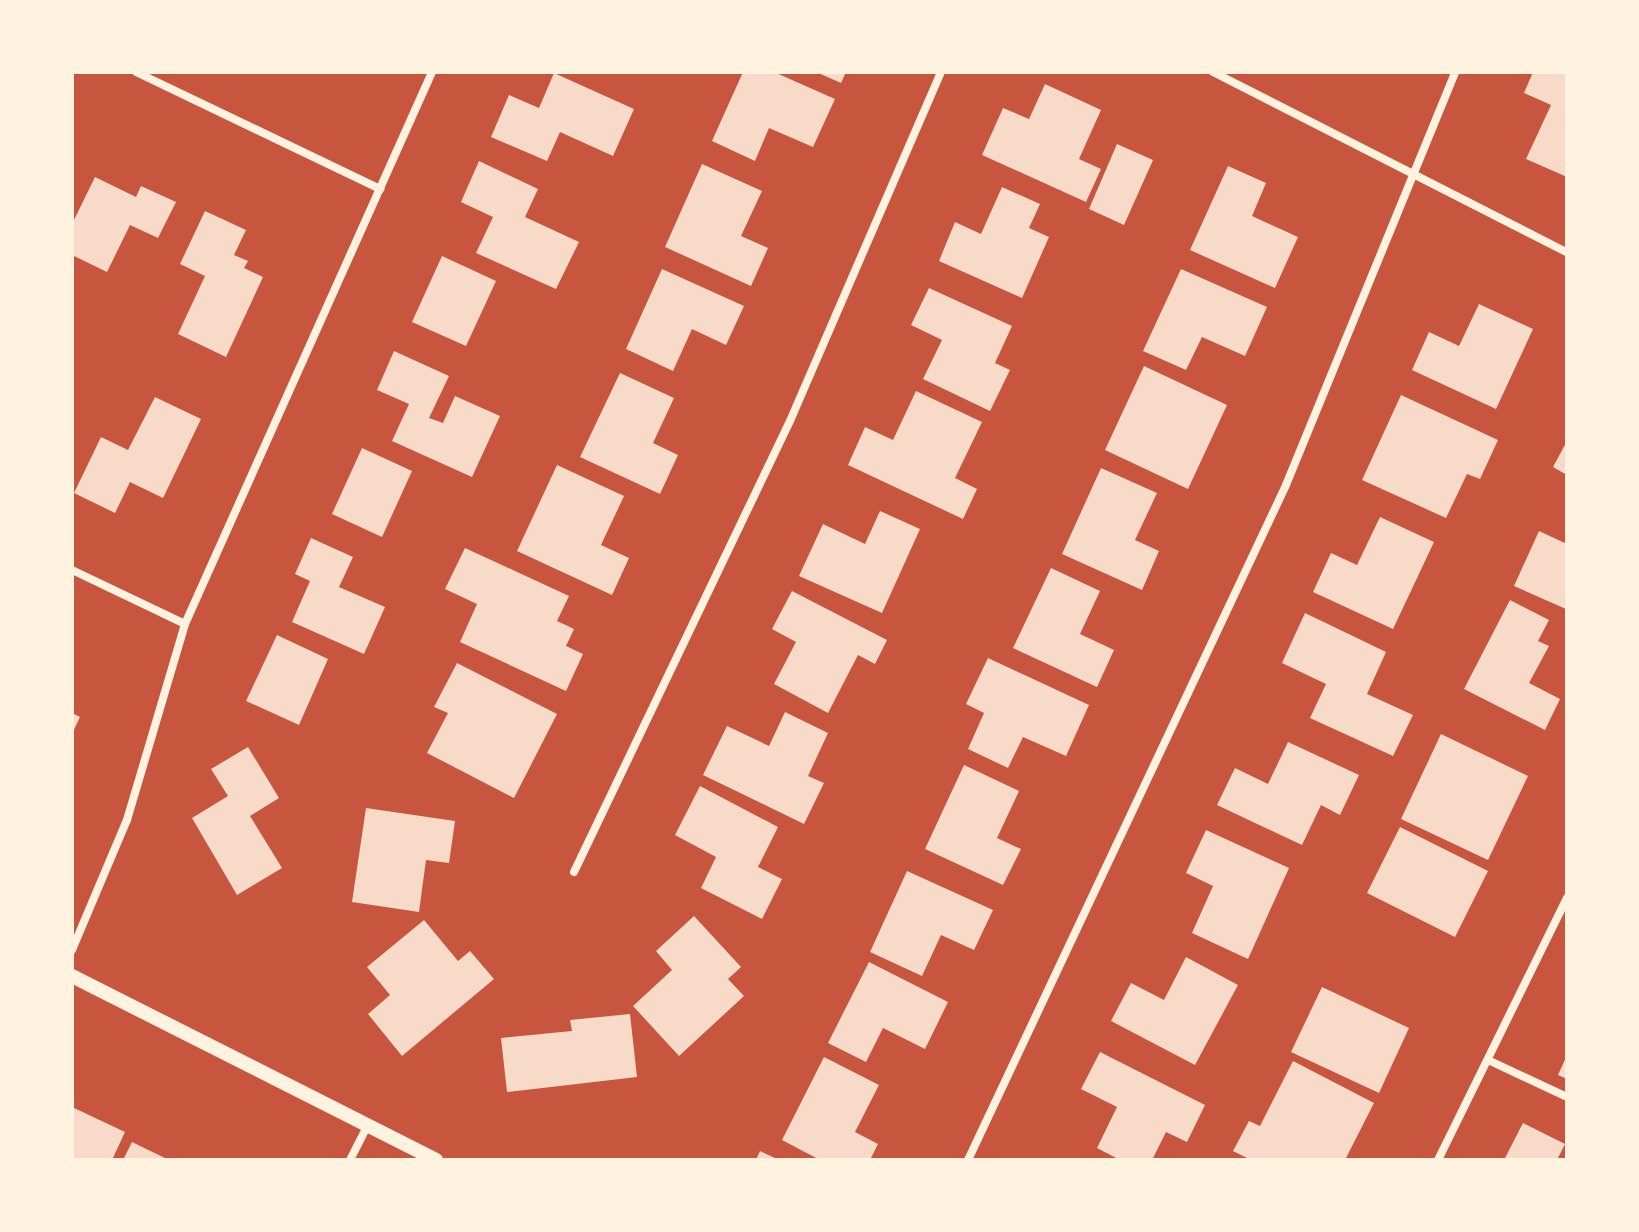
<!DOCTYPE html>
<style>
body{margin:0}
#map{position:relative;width:1639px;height:1232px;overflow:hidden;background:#c8553d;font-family:"Fira Sans",sans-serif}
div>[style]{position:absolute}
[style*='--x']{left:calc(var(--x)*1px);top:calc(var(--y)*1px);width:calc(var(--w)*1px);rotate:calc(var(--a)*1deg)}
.building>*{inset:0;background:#f7dbc8}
.minor>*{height:8px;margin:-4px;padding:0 4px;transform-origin:4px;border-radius:4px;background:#fff3e0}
.tertiary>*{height:14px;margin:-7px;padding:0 7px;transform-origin:7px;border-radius:7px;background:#fff3e0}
span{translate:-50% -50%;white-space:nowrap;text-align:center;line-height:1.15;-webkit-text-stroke:7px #fff3e0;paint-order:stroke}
.frame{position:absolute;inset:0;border:74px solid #fff3e0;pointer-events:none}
</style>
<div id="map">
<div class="building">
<i style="clip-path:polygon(743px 72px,774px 72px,835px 99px,813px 147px,769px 128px,755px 161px,712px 141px)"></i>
<i style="clip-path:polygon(816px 72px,846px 72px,841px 83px)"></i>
<i style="clip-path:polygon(1533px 72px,1567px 72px,1567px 177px,1526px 159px,1551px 105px,1524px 93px)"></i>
<i style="clip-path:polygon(554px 73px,634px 109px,613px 156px,560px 132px,547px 161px,491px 137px,509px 95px,539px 108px)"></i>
<i style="clip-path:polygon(1045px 84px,1101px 110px,1079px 159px,1101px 169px,1086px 202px,982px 155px,1003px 108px,1029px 119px)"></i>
<i style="clip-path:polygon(1117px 144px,1153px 160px,1124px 225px,1089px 209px)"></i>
<i style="clip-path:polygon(479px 161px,538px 189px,525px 217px,579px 242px,556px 289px,476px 253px,493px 217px,461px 202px)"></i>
<i style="clip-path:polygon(702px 164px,762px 191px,741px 236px,768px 248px,751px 286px,665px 247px)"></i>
<i style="clip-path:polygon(1228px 166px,1266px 183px,1252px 216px,1298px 237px,1275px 288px,1190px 250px)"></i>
<i style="clip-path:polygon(95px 177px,136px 197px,141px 186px,176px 202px,158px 238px,130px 225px,107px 272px,72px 255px,72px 224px)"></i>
<i style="clip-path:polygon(1002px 187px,1040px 204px,1029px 228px,1049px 237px,1022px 298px,939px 261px,955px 222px,981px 234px)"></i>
<i style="clip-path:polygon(205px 211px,246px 230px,234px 255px,248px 261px,244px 268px,263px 277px,226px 357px,178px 334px,205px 276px,180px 264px)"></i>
<i style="clip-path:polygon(442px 256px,496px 281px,466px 346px,412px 322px)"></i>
<i style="clip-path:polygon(662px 269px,744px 306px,726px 345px,692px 329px,673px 371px,626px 349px)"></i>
<i style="clip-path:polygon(1181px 269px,1267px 307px,1245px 356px,1202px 337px,1186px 370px,1143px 351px)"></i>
<i style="clip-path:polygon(929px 288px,1012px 326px,995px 363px,1010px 370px,990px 411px,923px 379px,942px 340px,911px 325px)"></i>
<i style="clip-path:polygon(1479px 304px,1533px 329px,1496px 409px,1412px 370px,1429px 332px,1459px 346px)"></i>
<i style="clip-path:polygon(394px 351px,449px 376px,429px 418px,443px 423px,455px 396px,500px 416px,472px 477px,392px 441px,409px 404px,377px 390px)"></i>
<i style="clip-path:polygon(1144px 366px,1227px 405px,1188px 489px,1105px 450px)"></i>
<i style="clip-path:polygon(620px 373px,674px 398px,653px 443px,678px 455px,660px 494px,580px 457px)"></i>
<i style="clip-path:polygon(916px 391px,982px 422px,955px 478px,977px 489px,963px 519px,848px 465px,865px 427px,893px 440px)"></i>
<i style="clip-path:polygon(1401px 395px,1498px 440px,1480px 479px,1467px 474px,1446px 518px,1362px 480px)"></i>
<i style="clip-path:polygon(155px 397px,201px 419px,163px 498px,130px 482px,115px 513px,74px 493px,101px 437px,128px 450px)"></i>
<i style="clip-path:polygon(1567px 441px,1567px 475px,1553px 467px)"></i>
<i style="clip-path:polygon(362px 448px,412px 471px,382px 537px,332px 514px)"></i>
<i style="clip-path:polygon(557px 465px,624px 496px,601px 545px,629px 558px,612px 595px,517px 551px)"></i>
<i style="clip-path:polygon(1101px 468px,1157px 493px,1135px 540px,1159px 551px,1142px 590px,1062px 554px)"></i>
<i style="clip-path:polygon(880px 511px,920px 529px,882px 613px,799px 576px,823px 524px,865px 544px)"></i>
<i style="clip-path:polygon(1380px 517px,1434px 542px,1393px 629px,1313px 592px,1331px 553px,1357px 565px)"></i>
<i style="clip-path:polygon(1539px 531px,1567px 544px,1566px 609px,1514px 586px)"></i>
<i style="clip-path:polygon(311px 538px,353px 557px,339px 587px,385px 607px,364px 654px,292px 622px,310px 581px,295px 574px)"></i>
<i style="clip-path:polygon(465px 548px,569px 596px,557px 621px,574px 629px,566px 646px,583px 654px,566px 691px,460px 642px,477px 604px,445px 589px)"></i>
<i style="clip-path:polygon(1051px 568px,1100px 591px,1080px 634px,1114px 650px,1097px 687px,1013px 648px)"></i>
<i style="clip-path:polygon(792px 591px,887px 640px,875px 664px,858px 655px,828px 713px,774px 684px,796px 642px,772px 629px)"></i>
<i style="clip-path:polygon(1510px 600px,1549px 620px,1538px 641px,1549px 646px,1529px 683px,1560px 699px,1545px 730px,1464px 689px)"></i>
<i style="clip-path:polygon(1305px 613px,1386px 652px,1367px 694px,1413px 715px,1393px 756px,1310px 718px,1326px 684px,1282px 663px)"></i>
<i style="clip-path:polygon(277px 635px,328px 659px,299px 725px,246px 701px)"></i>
<i style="clip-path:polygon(988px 658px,1089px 705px,1066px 756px,1023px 737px,1008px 768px,968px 749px,984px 713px,966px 704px)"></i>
<i style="clip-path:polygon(457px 663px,557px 714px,514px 798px,427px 753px,448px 713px,434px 707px)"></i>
<i style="clip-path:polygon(785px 712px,828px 733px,808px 776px,824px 783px,804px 824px,703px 775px,727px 726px,769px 746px)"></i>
<i style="clip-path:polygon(72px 713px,80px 717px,72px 734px)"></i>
<i style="clip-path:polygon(1441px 734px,1528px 776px,1488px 860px,1401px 819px)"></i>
<i style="clip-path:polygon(1288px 742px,1359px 775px,1340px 815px,1321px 805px,1302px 845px,1217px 805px,1235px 768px,1268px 784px)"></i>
<i style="clip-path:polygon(248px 747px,279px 798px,250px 816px,282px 868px,237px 895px,192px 818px,228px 796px,211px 769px)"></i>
<i style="clip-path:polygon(964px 765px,1019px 791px,997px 838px,1021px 849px,1003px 885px,925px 849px)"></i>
<i style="clip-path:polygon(700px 786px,778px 827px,758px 867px,782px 879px,762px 919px,701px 888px,716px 857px,675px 835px)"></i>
<i style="clip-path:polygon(366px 808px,455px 821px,449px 863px,426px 860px,419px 912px,352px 902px)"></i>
<i style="clip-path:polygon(1400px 827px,1488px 871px,1455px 937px,1367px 893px)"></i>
<i style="clip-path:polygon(1206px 830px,1289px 868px,1248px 959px,1192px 933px,1213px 886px,1186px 873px)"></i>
<i style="clip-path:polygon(907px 871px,993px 910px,974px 950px,941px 935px,922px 976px,870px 952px)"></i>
<i style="clip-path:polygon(694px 916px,741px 967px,728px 979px,744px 996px,679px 1056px,633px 1006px,672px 970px,656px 951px)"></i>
<i style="clip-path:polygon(424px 920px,458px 961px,470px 951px,494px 979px,402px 1056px,368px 1014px,390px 995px,367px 967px)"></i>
<i style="clip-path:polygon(1186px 957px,1238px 985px,1195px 1065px,1111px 1021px,1131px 983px,1164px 1000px)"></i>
<i style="clip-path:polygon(869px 962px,948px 1002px,925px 1049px,883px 1028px,866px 1062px,828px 1043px)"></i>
<i style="clip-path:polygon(1322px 987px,1409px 1028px,1379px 1093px,1291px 1052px)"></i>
<i style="clip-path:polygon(630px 1014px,637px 1077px,507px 1092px,501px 1038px,572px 1031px,570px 1020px)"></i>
<i style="clip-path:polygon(1100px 1052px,1205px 1105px,1187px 1142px,1166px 1132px,1152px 1160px,1120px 1160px,1097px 1148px,1117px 1107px,1081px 1089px)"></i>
<i style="clip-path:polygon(1567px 1055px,1567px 1079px,1558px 1075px)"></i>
<i style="clip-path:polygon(824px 1057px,879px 1085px,855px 1132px,878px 1144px,870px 1160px,820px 1160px,782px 1140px)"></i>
<i style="clip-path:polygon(1293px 1061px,1374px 1103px,1345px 1160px,1251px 1160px,1233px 1151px,1249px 1121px,1260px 1126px)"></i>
<i style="clip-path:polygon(72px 1107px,125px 1132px,112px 1160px,72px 1160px)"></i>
<i style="clip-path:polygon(1523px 1123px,1565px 1144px,1557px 1160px,1504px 1160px)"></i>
<i style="clip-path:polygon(132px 1142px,169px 1160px,123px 1160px)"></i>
<i style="clip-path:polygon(760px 1151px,779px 1160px,756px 1160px)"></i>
</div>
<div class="minor">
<i style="--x:136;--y:72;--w:271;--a:25.6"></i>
<i style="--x:1213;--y:72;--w:397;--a:27"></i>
<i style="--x:72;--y:570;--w:125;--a:25.5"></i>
<i style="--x:574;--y:872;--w:500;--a:-64.41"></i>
<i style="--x:790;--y:421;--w:380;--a:-66.6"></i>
<i style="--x:72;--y:950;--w:141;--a:-67.1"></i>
<i style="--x:127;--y:820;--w:204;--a:-73.5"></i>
<i style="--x:185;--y:624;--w:605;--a:-65.89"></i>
<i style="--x:1488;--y:1060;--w:87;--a:25.1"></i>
<i style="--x:350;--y:1160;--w:38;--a:-63"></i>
<i style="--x:968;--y:1160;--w:746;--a:-64.77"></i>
<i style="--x:1286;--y:485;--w:446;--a:-67.7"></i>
<i style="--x:1438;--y:1160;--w:292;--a:-63.8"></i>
</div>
<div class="tertiary">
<i style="--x:72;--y:976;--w:408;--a:26.8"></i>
</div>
<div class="frame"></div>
</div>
